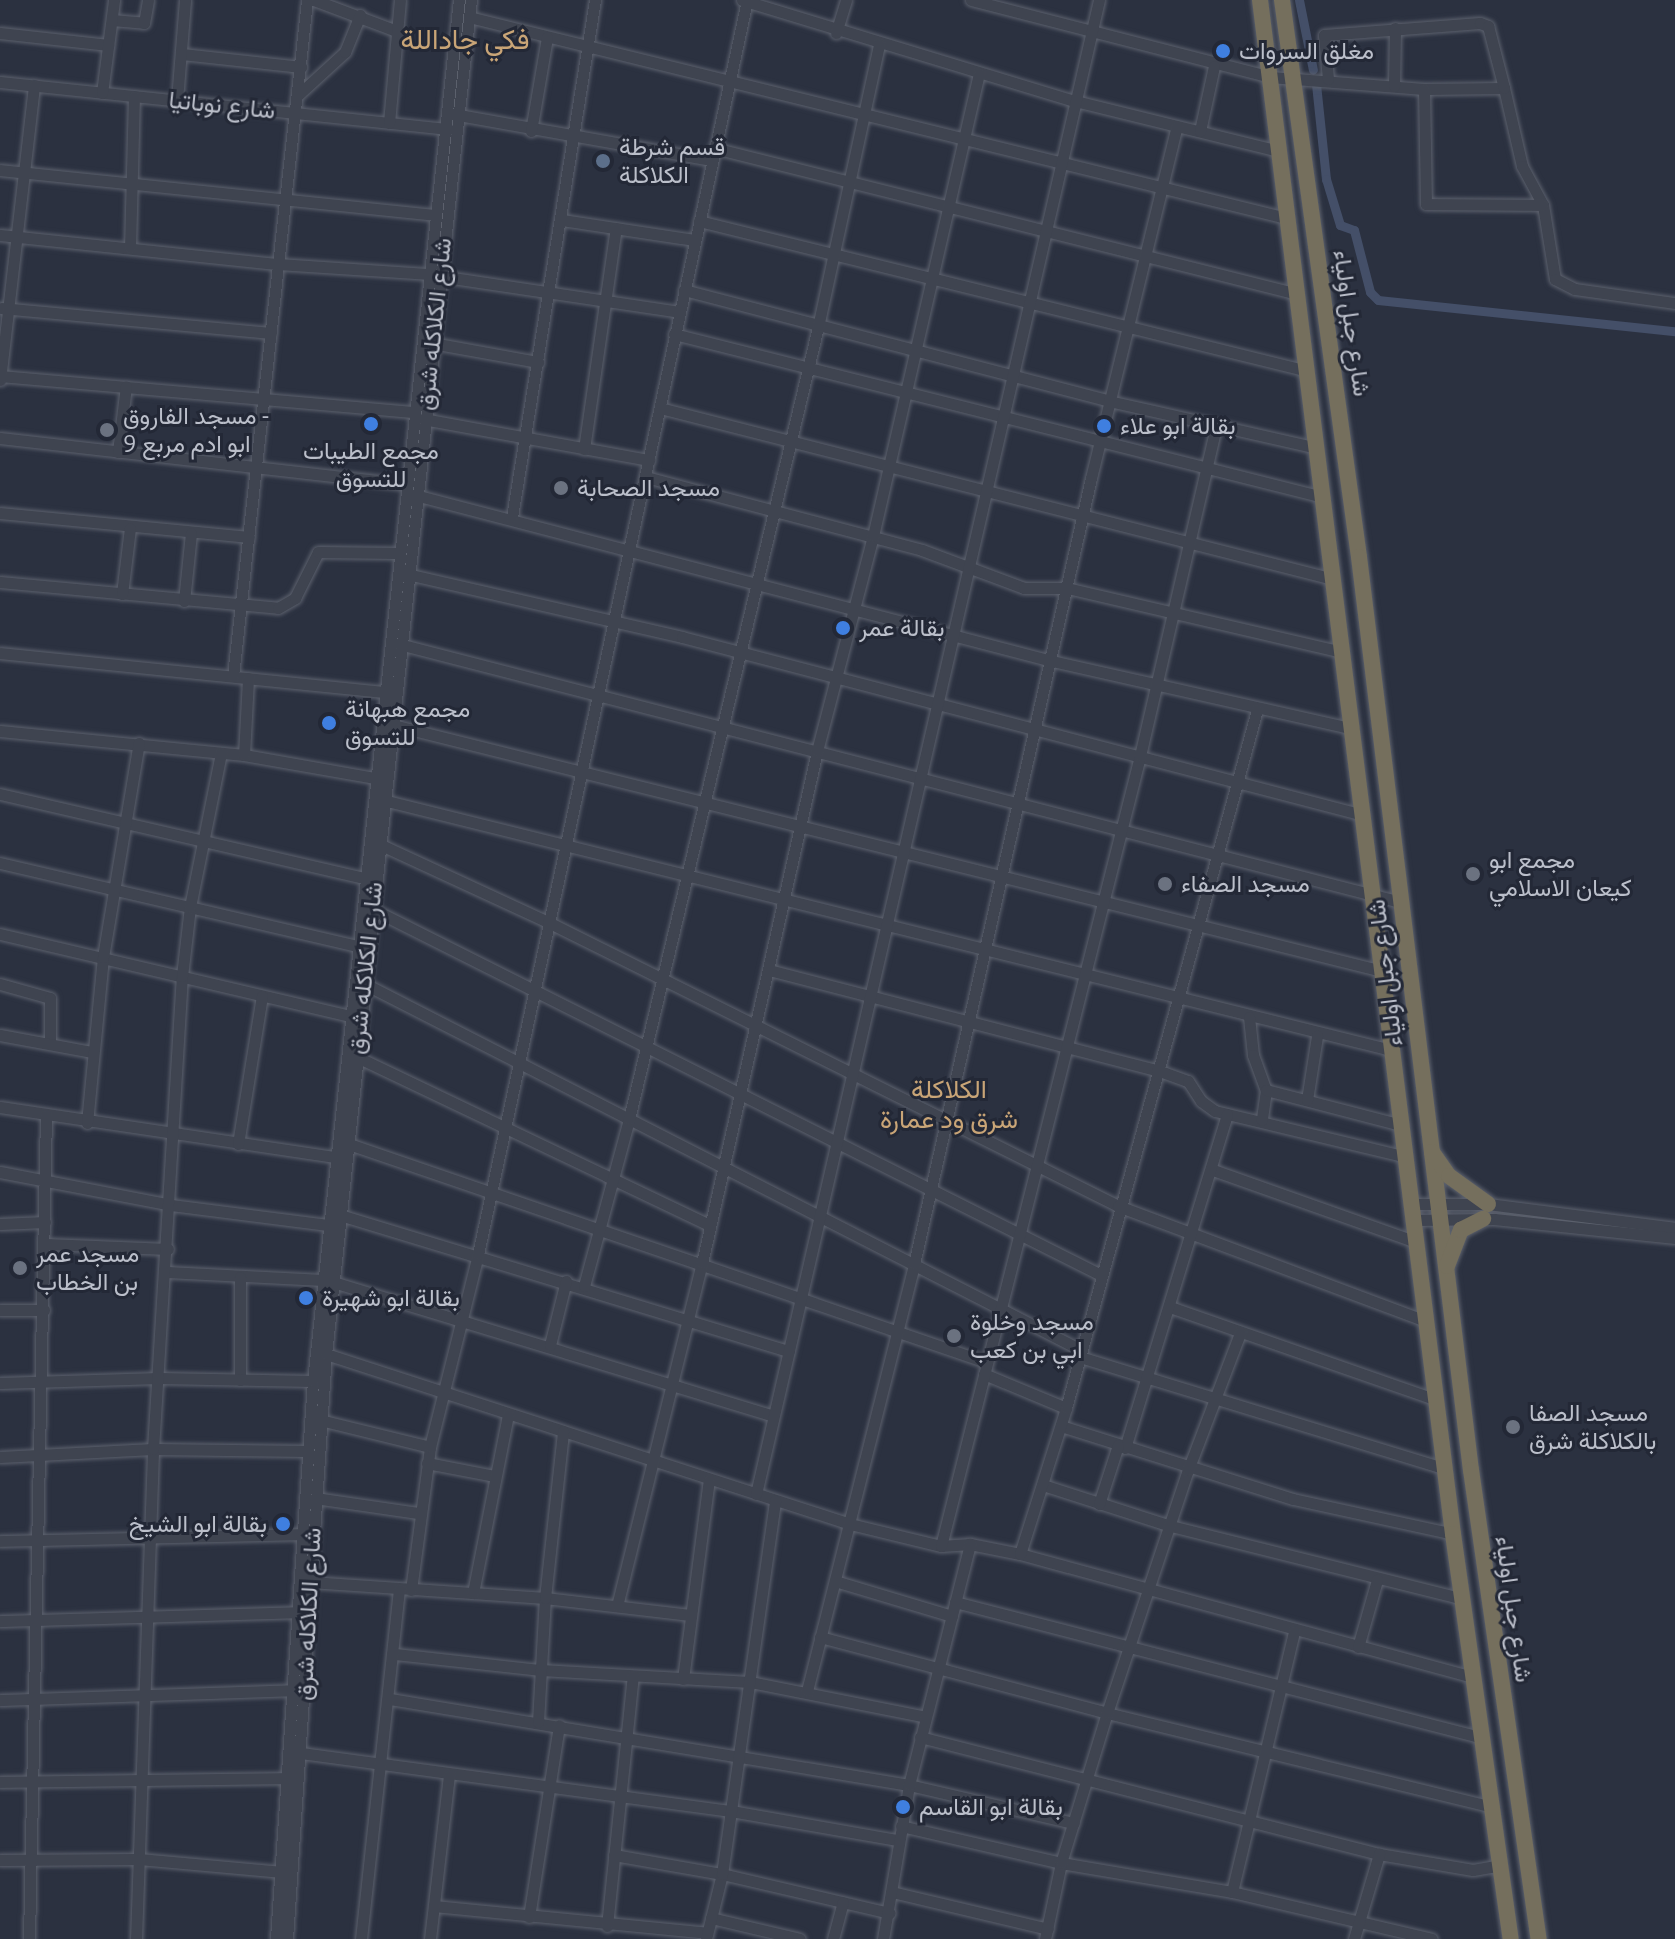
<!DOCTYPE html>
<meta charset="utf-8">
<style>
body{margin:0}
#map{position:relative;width:1675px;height:1939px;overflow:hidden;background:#2b3140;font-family:Ubuntu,Vazirmatn,sans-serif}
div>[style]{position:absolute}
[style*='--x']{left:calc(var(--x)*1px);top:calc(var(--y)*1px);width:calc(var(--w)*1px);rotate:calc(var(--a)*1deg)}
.canal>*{height:9px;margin:-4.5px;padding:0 4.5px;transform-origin:4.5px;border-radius:4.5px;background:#444f68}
.roads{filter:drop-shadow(0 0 2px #5c616d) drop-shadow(0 0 2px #5c616d)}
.minor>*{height:11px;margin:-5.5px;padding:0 5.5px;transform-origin:5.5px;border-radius:5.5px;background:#3f4450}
.highway>*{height:16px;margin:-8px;padding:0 8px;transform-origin:8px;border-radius:8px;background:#756f5d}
.dots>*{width:22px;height:22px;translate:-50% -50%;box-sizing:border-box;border:4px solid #232836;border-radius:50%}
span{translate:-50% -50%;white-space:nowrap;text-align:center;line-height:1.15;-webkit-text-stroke:6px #232836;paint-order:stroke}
.poi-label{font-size:24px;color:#bbbfca}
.left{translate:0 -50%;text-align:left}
.right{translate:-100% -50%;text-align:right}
.street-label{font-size:24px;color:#bbbfca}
.neighbourhood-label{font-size:26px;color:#c9a577}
.quarter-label{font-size:28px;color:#c9a577}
</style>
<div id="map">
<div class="canal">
<i style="--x:1299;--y:0;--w:71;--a:78.7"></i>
<i style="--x:1316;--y:84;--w:96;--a:84"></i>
<i style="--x:1326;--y:179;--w:48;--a:73.1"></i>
<i style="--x:1340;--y:225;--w:15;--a:20"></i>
<i style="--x:1354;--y:230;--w:64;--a:75.5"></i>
<i style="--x:1370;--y:292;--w:11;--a:45"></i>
<i style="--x:1378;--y:300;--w:299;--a:6"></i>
</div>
<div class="roads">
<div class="minor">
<i style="--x:314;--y:0;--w:91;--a:20.6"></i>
<i style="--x:742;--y:0;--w:348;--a:16.9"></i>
<i style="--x:1075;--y:101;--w:209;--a:13.8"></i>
<i style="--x:971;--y:0;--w:309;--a:14.4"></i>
<i style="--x:1270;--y:77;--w:154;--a:4.5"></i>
<i style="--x:1424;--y:89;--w:80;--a:-0.7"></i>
<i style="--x:1504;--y:88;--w:80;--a:77"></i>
<i style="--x:1522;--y:166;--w:44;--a:61.7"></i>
<i style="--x:1543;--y:205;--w:75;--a:80.8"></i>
<i style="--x:1555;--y:279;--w:22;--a:27"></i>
<i style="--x:1575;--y:289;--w:101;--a:8"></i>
<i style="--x:469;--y:17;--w:841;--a:13.82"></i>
<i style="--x:112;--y:20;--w:32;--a:5"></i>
<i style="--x:144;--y:23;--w:23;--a:-80"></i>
<i style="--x:0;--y:33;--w:109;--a:6.3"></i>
<i style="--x:836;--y:33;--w:34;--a:-73"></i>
<i style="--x:182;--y:54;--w:120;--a:6.2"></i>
<i style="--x:1328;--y:79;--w:44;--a:-95.2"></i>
<i style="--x:1324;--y:35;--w:156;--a:-4.4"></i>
<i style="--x:1480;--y:23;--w:9;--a:21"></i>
<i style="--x:1488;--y:26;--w:64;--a:75.5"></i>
<i style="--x:0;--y:82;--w:451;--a:6"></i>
<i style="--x:1394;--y:86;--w:58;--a:-89"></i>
<i style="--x:1424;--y:89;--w:115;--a:89"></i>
<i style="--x:1426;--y:204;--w:117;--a:0.5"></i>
<i style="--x:102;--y:93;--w:94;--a:-82.6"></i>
<i style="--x:298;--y:95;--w:64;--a:-42.5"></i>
<i style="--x:345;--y:52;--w:40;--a:-68"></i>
<i style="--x:177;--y:100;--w:100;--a:-85.4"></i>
<i style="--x:453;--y:114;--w:263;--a:10.1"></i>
<i style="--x:389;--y:123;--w:123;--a:-84.9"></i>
<i style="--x:531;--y:131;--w:95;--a:-80.3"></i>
<i style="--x:1200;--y:131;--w:66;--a:-77.8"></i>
<i style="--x:714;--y:148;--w:602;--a:14.04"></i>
<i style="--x:0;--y:170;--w:436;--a:5.9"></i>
<i style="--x:562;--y:220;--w:134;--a:8.6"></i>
<i style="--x:699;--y:221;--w:627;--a:13.84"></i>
<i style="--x:0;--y:235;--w:280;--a:6"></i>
<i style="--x:278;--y:264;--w:149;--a:3.8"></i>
<i style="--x:130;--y:248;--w:152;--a:-88.5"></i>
<i style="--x:439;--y:276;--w:243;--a:8.5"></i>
<i style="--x:684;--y:290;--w:439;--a:14.6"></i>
<i style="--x:1109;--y:401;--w:213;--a:12.7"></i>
<i style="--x:1;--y:308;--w:271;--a:5.3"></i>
<i style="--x:674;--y:334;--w:669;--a:14.1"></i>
<i style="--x:432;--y:343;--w:108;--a:10.2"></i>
<i style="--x:0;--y:376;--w:414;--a:5"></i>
<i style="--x:0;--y:380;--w:297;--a:-83.4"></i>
<i style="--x:660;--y:408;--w:694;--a:14.26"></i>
<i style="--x:423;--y:419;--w:230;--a:10.3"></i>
<i style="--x:0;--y:438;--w:408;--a:6.5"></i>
<i style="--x:584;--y:449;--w:223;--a:-81.8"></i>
<i style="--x:118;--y:452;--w:66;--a:-83.1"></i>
<i style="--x:646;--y:477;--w:285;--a:14.8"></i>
<i style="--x:922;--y:550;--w:109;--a:20.4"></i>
<i style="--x:1024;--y:588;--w:43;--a:0"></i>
<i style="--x:1067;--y:588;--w:283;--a:13.1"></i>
<i style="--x:415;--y:495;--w:658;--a:14.61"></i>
<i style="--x:1052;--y:661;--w:309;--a:12.7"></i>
<i style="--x:0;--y:513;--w:250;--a:5.5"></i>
<i style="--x:512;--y:517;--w:524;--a:-80.88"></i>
<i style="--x:407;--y:574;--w:282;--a:12.9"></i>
<i style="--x:682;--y:637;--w:704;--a:14.65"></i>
<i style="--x:0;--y:582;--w:279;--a:5.3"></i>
<i style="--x:278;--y:608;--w:20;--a:-30"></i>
<i style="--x:295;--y:598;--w:51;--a:-63.4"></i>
<i style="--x:318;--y:552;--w:80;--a:0.7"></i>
<i style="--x:122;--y:594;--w:66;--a:-83.1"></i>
<i style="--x:184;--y:601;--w:68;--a:-84.1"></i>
<i style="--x:399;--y:644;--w:1034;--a:14.45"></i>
<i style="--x:0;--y:653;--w:385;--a:5.8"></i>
<i style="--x:233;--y:676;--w:680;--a:-83.75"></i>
<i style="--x:385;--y:723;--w:1027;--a:13.97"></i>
<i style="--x:0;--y:731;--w:245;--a:5.6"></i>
<i style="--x:244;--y:755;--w:132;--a:10"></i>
<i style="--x:244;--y:755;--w:77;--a:-87"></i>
<i style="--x:0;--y:794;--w:374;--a:13"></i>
<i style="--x:383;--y:800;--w:1039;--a:13.93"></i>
<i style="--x:379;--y:844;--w:186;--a:24.8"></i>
<i style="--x:548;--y:922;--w:637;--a:26.48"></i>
<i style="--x:1118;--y:1206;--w:331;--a:20.5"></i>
<i style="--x:0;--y:863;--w:366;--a:13.1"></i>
<i style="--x:372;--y:909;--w:816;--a:26.66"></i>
<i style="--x:0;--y:934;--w:359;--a:13.2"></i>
<i style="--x:769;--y:970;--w:401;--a:14.5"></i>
<i style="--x:1157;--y:1070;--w:33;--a:20"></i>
<i style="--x:1188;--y:1081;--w:24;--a:57"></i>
<i style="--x:1201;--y:1101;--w:17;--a:36"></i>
<i style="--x:1215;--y:1111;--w:196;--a:13.5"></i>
<i style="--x:363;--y:983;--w:806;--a:27.07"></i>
<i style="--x:0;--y:984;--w:52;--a:15.6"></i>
<i style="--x:50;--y:998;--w:45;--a:90"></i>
<i style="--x:1249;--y:1017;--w:38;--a:84"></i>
<i style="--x:1253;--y:1055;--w:37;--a:70"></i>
<i style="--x:1266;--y:1090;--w:30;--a:98"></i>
<i style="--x:0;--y:1035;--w:94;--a:10.5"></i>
<i style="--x:355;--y:1056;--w:393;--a:25.5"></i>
<i style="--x:1266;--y:1090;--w:139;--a:14.5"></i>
<i style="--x:1307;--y:1100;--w:65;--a:-81.1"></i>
<i style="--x:0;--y:1107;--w:339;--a:8.5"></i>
<i style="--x:87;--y:1123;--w:167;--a:-84.5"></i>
<i style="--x:103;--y:957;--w:217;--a:-80.5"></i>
<i style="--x:346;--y:1143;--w:676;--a:18.89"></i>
<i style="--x:238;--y:1144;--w:150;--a:-80.8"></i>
<i style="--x:1213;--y:1170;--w:215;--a:19.5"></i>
<i style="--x:0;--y:1172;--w:174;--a:10.9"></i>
<i style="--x:171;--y:1205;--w:158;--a:7.3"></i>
<i style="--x:1412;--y:1204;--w:76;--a:0"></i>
<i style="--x:1488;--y:1204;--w:189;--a:7.3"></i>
<i style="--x:340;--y:1215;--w:469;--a:16.9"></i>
<i style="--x:1414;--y:1220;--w:80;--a:-0.7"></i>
<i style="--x:1494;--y:1219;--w:182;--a:6"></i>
<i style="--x:0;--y:1224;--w:45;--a:-2.5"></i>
<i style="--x:46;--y:1244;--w:122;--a:2.3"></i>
<i style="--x:167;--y:1272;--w:156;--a:2.9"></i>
<i style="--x:240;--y:1277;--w:103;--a:90"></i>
<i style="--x:333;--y:1282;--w:459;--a:16.9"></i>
<i style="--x:584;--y:1286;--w:173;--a:-74.9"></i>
<i style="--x:629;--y:1119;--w:814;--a:-76.58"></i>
<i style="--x:818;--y:327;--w:289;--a:-77.8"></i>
<i style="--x:1170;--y:1307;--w:283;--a:19.2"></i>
<i style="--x:0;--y:1310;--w:44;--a:0"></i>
<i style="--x:550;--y:1345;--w:66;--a:-76"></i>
<i style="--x:326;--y:1354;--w:551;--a:17.97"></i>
<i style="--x:850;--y:1524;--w:94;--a:13.6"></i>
<i style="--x:941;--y:1546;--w:29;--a:-4"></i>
<i style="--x:970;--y:1544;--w:51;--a:11.3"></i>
<i style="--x:1020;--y:1554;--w:469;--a:15.2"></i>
<i style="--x:1080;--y:1357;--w:383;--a:17"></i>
<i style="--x:984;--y:1374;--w:89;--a:22.5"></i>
<i style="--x:0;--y:1383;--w:159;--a:-1.8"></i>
<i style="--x:159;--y:1378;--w:154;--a:1.1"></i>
<i style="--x:320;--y:1420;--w:113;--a:13.8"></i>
<i style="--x:1061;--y:1426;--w:243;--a:17.5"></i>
<i style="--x:1293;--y:1499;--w:164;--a:12.3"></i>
<i style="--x:1125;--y:1448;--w:349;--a:-73"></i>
<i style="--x:0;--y:1457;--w:153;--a:-3"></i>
<i style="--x:153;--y:1449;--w:155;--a:0.7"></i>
<i style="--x:427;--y:1463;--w:68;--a:11"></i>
<i style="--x:1043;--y:1485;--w:134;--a:17.8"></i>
<i style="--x:1171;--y:1526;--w:301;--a:14"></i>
<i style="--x:756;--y:1494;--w:1533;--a:-77.07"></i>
<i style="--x:315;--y:1498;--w:104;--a:8.3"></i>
<i style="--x:1099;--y:1504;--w:62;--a:-72.1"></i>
<i style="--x:0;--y:1541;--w:302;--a:-1.3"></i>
<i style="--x:941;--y:1546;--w:815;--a:-75.86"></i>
<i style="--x:1140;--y:756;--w:338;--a:-77"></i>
<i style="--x:1020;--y:1554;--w:153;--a:-72.5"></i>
<i style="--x:1066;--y:1408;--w:724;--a:-74.7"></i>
<i style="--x:835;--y:1581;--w:122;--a:16.7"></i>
<i style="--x:310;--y:1582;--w:236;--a:3.9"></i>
<i style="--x:545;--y:1598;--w:146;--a:6.7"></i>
<i style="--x:411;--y:1590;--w:144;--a:-82.4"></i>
<i style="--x:430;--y:1447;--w:199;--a:-76"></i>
<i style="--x:478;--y:1254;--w:1283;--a:-77.89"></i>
<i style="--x:473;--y:1593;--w:182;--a:-78.9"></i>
<i style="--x:955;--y:1602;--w:545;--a:14.44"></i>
<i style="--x:617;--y:1606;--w:353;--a:-76.1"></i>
<i style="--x:702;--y:1263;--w:525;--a:-77.34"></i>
<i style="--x:817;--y:751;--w:222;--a:-75.4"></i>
<i style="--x:873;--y:536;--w:475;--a:-77.1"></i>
<i style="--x:0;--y:1621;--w:299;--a:-1.7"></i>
<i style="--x:820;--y:1637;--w:297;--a:14.8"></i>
<i style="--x:1107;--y:1713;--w:397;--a:13.7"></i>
<i style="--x:1358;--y:1647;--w:70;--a:-74.2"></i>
<i style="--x:395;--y:1654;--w:147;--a:6.3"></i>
<i style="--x:541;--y:1670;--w:209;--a:3.3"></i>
<i style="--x:750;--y:1682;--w:179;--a:11.2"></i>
<i style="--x:683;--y:1679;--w:201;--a:-82.6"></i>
<i style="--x:807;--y:1691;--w:440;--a:-75.9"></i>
<i style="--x:914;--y:1264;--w:806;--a:-77.31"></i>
<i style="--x:1091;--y:478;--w:362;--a:-76.3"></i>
<i style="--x:390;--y:1699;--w:526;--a:9.41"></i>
<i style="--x:909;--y:1785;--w:169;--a:13"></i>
<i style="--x:0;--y:1700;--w:294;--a:-1.9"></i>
<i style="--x:538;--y:1722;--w:124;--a:-86.8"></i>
<i style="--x:545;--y:1598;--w:168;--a:-83.8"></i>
<i style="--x:920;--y:1737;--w:474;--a:14.3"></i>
<i style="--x:1379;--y:1854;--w:95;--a:9.7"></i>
<i style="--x:1473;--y:1870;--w:29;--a:-10"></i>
<i style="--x:301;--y:1753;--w:434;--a:7.7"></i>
<i style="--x:731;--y:1811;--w:169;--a:9.9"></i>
<i style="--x:0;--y:1782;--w:289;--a:-0.8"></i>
<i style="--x:901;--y:1826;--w:164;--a:13"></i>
<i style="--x:1061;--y:1863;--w:173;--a:9.6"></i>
<i style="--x:1232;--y:1892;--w:205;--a:13.2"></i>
<i style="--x:614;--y:1855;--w:110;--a:10"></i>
<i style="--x:722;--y:1874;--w:172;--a:13.1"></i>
<i style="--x:0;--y:1860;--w:139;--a:-0.4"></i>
<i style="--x:139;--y:1859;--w:144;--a:5.2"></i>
<i style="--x:892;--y:1892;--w:160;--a:13.3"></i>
<i style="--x:1232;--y:1892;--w:268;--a:-76.6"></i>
<i style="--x:434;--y:1906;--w:274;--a:5.6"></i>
<i style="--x:529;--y:1917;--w:194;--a:-81.1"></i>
<i style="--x:711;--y:1918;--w:91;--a:13.3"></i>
<i style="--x:607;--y:1926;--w:251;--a:-84.1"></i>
<i style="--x:29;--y:1939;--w:824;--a:-88.82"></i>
<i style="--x:136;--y:1939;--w:490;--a:-88"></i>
<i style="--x:153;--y:1449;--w:474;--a:-86.5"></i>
<i style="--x:182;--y:976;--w:69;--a:-83.4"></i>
<i style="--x:190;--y:907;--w:157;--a:-78.6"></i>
<i style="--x:276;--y:1939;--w:559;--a:-86.21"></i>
<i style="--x:313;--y:1381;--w:1389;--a:-83.97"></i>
<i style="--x:287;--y:1939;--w:586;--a:-86.19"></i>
<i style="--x:326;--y:1354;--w:1362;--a:-83.89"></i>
<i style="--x:361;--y:1939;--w:352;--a:-83.8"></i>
<i style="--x:430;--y:1939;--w:165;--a:-83.4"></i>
<i style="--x:706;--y:1939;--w:67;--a:-76.2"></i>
<i style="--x:722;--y:1874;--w:377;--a:-81.9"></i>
<i style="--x:833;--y:1939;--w:38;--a:-75"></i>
<i style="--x:883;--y:1939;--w:156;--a:-80.4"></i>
<i style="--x:909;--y:1785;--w:249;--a:-75.8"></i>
<i style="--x:1045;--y:1939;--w:78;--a:-78.1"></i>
<i style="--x:1061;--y:1863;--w:157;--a:-73"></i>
<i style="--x:1107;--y:1713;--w:256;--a:-71.6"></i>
<i style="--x:1188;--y:1470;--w:147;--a:-69.2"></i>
<i style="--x:1354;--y:1939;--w:89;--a:-73.6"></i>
</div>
<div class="highway">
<i style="--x:1260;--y:0;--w:1546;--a:82.83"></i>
<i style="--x:1453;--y:1534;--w:409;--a:81.9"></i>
<i style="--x:1282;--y:0;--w:562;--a:82.13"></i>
<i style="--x:1359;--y:557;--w:920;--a:83.01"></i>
<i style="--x:1471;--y:1470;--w:474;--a:81.8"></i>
<i style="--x:1432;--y:1152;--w:29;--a:55"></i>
<i style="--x:1449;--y:1176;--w:48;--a:35.7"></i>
<i style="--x:1447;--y:1266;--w:39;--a:-69"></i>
<i style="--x:1461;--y:1230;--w:25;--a:-27"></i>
</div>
</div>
<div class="dots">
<i style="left:1223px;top:51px;background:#3f7fe0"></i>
<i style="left:603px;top:161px;background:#5c6f8a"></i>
<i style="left:371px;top:424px;background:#3f7fe0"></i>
<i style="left:1104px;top:426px;background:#3f7fe0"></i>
<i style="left:107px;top:430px;background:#6b7280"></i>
<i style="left:561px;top:488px;background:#6b7280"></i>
<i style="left:843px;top:628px;background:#3f7fe0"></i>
<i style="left:329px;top:723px;background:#3f7fe0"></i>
<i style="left:1473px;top:874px;background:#6b7280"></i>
<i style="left:1165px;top:884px;background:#6b7280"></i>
<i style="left:20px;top:1268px;background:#6b7280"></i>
<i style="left:306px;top:1298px;background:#3f7fe0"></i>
<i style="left:954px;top:1336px;background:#6b7280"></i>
<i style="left:1513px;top:1427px;background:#6b7280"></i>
<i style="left:283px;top:1524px;background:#3f7fe0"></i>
<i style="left:903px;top:1807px;background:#3f7fe0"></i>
</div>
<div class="poi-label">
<span class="left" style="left:1239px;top:51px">مغلق السروات</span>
<span class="left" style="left:619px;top:161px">قسم شرطة<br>الكلاكلة</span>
<span class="left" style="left:123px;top:430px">مسجد الفاروق -<br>ابو ادم مربع 9</span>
<span class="left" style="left:1120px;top:426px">بقالة ابو علاء</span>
<span style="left:371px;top:465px">مجمع الطيبات<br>للتسوق</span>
<span class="left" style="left:577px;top:488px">مسجد الصحابة</span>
<span class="left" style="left:859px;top:628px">بقالة عمر</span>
<span class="left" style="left:345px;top:723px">مجمع هبهانة<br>للتسوق</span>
<span class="left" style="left:1489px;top:874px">مجمع ابو<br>كيعان الاسلامي</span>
<span class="left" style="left:1181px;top:884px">مسجد الصفاء</span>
<span class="left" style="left:36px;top:1268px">مسجد عمر<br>بن الخطاب</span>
<span class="left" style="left:322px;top:1298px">بقالة ابو شهيرة</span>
<span class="left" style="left:970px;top:1336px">مسجد وخلوة<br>ابي بن كعب</span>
<span class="left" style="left:1529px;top:1427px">مسجد الصفا<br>بالكلاكلة شرق</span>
<span class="right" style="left:267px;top:1524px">بقالة ابو الشيخ</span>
<span class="left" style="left:919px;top:1807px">بقالة ابو القاسم</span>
</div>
<div class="street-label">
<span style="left:222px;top:105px;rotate:6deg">شارع نوباتيا</span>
<span style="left:1352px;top:323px;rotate:82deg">شارع جبل اولياء</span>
<span style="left:434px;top:324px;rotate:-84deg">شارع الكلاكله شرق</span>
<span style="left:365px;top:968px;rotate:-84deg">شارع الكلاكله شرق</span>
<span style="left:1385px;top:973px;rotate:-97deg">شارع جبل اولياء</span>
<span style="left:1514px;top:1609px;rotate:82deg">شارع جبل اولياء</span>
<span style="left:308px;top:1614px;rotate:-87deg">شارع الكلاكله شرق</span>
</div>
<div class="neighbourhood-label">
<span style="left:949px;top:1104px">الكلاكلة<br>شرق ود عمارة</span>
</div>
<div class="quarter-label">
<span style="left:465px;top:39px">فكي جاداللة</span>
</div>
</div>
